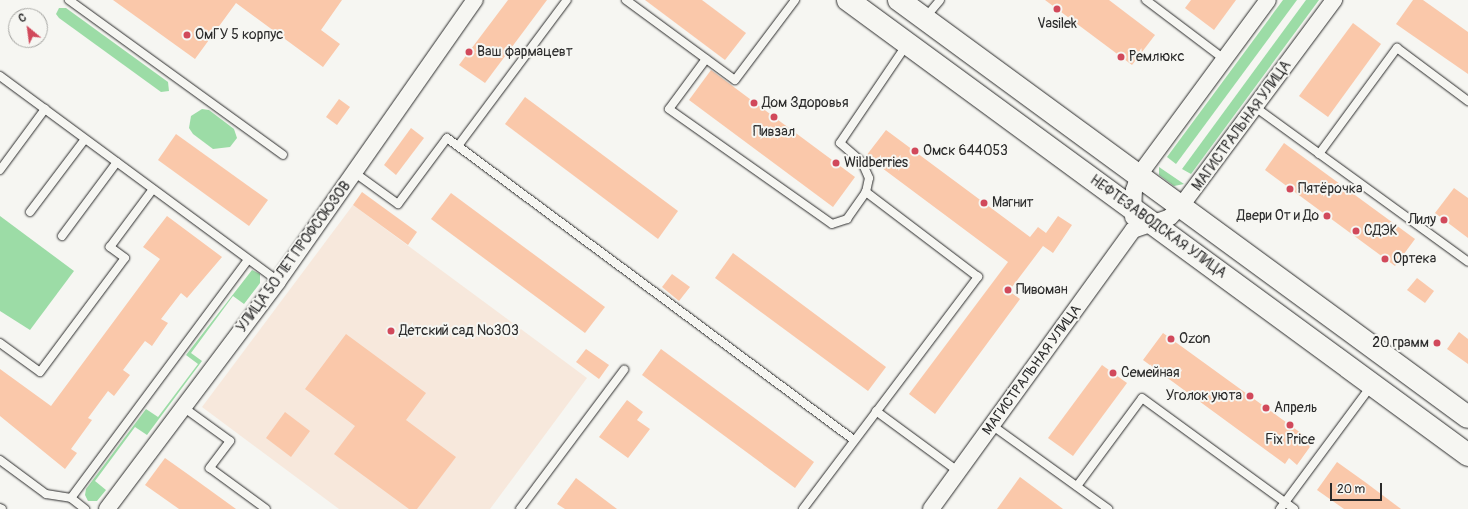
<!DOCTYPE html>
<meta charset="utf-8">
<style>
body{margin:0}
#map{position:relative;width:1468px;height:509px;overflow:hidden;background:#f6f6f2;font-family:Pangolin,sans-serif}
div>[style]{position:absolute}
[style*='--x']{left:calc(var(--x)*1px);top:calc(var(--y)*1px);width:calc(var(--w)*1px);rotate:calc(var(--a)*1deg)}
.built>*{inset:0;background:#f7e8dc}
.green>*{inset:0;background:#9cdca6}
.building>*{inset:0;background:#fac8aa}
.roads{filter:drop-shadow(0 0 1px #2b2b2b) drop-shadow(0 0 1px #2b2b2b)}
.service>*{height:8px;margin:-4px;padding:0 4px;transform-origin:4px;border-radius:4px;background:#f6f6f2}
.minor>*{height:16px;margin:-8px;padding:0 8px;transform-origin:8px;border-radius:8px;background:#f6f6f2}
.secondary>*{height:22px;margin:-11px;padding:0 11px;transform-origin:11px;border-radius:11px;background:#f6f6f2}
.dots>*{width:11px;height:11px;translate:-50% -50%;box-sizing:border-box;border:2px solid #f6f6f2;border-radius:50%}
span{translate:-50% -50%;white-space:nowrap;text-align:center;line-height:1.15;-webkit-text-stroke:4px #f6f6f2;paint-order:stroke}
.poi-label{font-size:14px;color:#2b2b2b}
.left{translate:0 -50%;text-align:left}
.right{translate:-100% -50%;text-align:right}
.street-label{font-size:14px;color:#2b2b2b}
.north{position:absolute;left:8px;top:8px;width:40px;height:40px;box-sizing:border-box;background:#f6f6f2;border:1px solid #a5a5a2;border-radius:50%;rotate:331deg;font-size:11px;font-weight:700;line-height:16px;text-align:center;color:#2b2b2b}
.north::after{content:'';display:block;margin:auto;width:14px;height:18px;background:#d1495b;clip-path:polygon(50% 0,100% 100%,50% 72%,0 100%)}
.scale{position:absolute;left:1330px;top:483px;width:52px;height:18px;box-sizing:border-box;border:2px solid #2b2b2b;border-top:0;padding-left:5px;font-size:12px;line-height:14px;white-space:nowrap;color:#2b2b2b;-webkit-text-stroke:3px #f6f6f2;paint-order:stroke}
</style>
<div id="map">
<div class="built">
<i style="clip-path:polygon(353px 205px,587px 378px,490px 509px,339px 509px,202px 407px)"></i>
</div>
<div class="green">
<i style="clip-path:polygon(1283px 0,1297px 0,1176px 164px,1167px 157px)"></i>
<i style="clip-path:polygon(1306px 0,1319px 0,1191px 174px,1182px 169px)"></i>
<i style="clip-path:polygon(59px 8px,66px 8px,168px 82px,169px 91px,161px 92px,59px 18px,56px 14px)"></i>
<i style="clip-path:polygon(202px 109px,209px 110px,234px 129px,237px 138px,230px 147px,213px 149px,193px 134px,189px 128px,191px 116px)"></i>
<i style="clip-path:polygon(1159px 167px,1184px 184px,1174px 186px,1159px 175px)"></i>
<i style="clip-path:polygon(0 216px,74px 271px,30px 330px,0 311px)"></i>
<i style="clip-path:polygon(252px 270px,260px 274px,260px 283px,244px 304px,233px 296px,191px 353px,202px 361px,147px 435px,135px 427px,95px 481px,106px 490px,97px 501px,88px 501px,85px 495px,86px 489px,146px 409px,158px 417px,198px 364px,186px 355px)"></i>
</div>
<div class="building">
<i style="clip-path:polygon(113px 0,342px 0,321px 30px,340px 44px,323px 67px,236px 3px,195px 59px)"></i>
<i style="clip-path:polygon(508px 0,547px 0,485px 83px,459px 65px)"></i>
<i style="clip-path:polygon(645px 0,702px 0,746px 33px,725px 60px)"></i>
<i style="clip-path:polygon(1045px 0,1109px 0,1155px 35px,1132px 65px)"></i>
<i style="clip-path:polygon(1191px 0,1236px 0,1214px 30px,1185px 8px)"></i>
<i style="clip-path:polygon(1413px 0,1423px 0,1468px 32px,1468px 74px,1396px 24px)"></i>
<i style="clip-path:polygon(1353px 23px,1381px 44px,1328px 117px,1299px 96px)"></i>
<i style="clip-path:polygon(711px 70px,855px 177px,833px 207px,689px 100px)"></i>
<i style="clip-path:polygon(525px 97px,678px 211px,658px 239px,505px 124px)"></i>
<i style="clip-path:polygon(339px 99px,350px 107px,337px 125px,326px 117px)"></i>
<i style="clip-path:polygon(411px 128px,424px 138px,396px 175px,384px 165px)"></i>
<i style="clip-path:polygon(886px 130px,1030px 237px,1038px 227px,1046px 233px,1058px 216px,1072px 225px,1053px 253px,1043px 246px,1009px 291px,1020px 299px,935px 414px,909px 394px,1008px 262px,866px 156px)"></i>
<i style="clip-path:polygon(176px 134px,268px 200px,249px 226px,158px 160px)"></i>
<i style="clip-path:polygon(1284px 143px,1415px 239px,1395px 266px,1265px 170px)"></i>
<i style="clip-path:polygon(1454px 188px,1468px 198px,1468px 238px,1435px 213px)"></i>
<i style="clip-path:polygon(362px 192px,417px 232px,408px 245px,353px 205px)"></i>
<i style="clip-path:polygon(451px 193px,605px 307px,585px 333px,431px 219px)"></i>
<i style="clip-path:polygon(167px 216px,222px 257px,187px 298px,181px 293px,161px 319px,168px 323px,152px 346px,145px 341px,123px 370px,130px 375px,114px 396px,108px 391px,88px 418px,92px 420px,71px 449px,77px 453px,65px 469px,0 416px,0 369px,51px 406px,160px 259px,143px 247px)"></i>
<i style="clip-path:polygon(733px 253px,886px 367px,868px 391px,715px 278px)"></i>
<i style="clip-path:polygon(672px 274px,690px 287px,679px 301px,662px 287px)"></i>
<i style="clip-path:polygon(1417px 278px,1434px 291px,1425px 303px,1407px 290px)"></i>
<i style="clip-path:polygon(1459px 332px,1468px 339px,1468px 364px,1447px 349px)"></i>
<i style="clip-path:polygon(1163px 333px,1305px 436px,1312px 444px,1297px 465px,1289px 458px,1285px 464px,1143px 360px)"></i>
<i style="clip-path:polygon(346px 334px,426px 393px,406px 420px,456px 457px,417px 509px,409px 509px,334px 454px,355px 426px,305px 389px)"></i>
<i style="clip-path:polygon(586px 349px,609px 365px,599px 379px,576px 362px)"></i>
<i style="clip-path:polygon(661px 349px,814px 462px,795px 488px,642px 375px)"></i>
<i style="clip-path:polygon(1102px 365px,1127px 383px,1073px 456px,1048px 438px)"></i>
<i style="clip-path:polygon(627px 400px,643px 412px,637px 420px,650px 429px,628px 458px,599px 437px)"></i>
<i style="clip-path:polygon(285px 412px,310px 431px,291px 457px,266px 438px)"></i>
<i style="clip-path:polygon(165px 458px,189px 475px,236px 509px,179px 509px,145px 485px)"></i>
<i style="clip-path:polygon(1337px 462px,1365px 482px,1401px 509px,1344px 509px,1317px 490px)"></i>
<i style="clip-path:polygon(1020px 477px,1063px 509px,997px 509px)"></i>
<i style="clip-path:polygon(576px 478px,617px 509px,565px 509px,557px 504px)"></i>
</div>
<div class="roads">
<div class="service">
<i style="--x:69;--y:0;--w:264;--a:35.9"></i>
<i style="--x:626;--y:0;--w:135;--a:36.3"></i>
<i style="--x:735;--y:80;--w:100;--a:-53.1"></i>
<i style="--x:1146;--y:0;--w:98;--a:37.1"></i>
<i style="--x:925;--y:18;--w:23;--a:-50"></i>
<i style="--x:706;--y:59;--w:62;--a:126.5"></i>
<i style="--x:669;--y:109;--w:199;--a:35.2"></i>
<i style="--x:832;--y:224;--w:16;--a:-18"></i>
<i style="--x:847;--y:219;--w:33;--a:-55"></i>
<i style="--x:866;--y:192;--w:14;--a:-78"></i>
<i style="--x:869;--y:178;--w:17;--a:-114"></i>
<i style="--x:862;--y:162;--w:29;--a:-139"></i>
<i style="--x:840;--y:143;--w:120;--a:-55.9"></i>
<i style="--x:0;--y:76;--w:345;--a:36.4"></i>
<i style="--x:1255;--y:107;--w:263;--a:36"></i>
<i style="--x:458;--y:146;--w:182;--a:-53.3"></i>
<i style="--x:1319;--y:154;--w:132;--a:-53.7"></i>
<i style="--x:1397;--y:48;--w:89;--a:36.7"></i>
<i style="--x:0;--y:170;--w:76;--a:-53.6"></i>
<i style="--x:355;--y:173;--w:53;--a:35.8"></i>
<i style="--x:398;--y:204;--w:82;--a:-53.4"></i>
<i style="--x:447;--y:138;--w:507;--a:36.58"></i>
<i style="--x:30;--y:212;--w:91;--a:-53"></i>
<i style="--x:62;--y:236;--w:92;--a:-53.4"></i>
<i style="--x:0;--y:343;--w:49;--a:35.9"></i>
<i style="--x:40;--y:372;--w:142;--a:-53.3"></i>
<i style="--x:125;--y:258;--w:19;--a:-144"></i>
<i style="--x:110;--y:247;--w:72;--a:-53.4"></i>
<i style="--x:183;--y:407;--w:58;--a:35.9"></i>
<i style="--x:230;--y:441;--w:34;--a:127"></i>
<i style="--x:210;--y:468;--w:69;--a:36.2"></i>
<i style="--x:876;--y:411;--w:103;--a:36.3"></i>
<i style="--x:993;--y:426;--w:142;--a:35.8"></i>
<i style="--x:0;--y:460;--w:57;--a:36.5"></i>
<i style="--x:46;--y:494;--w:25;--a:9"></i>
<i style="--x:71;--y:498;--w:18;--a:38"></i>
<i style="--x:1077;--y:486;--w:109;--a:-53.5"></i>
<i style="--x:1142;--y:398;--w:188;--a:36.1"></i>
<i style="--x:71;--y:498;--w:297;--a:-53.4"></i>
<i style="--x:0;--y:508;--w:2;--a:27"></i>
<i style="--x:520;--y:509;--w:174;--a:-53.2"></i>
<i style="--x:803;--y:509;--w:291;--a:-53"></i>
<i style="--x:978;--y:277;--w:141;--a:-142.8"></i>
<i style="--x:1280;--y:509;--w:153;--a:-53.5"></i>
</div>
<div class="minor">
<i style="--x:1133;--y:217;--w:27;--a:-88"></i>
<i style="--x:1134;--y:190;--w:16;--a:-72"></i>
<i style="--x:1139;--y:175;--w:217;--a:-53.6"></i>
<i style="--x:107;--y:509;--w:285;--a:-53.1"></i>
<i style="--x:278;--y:281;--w:343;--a:-55"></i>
<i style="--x:931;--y:509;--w:344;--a:-54.1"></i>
<i style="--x:1133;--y:230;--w:39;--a:-19"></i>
<i style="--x:1170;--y:217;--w:16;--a:-45"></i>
<i style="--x:1181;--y:206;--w:257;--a:-53.4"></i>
</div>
<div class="secondary">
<i style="--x:848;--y:0;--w:769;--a:36.27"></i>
<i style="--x:899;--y:0;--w:705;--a:36.24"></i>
</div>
</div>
<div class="dots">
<i style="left:1057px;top:9px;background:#d1495b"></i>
<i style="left:187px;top:35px;background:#d1495b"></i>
<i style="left:469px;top:52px;background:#d1495b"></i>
<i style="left:1121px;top:57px;background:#d1495b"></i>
<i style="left:754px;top:103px;background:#d1495b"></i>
<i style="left:774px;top:117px;background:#d1495b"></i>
<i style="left:915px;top:151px;background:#d1495b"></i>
<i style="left:836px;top:163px;background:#d1495b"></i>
<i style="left:1290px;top:189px;background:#d1495b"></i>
<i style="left:984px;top:203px;background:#d1495b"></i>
<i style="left:1327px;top:216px;background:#d1495b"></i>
<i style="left:1444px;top:220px;background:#d1495b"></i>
<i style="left:1356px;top:231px;background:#d1495b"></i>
<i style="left:1385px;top:259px;background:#d1495b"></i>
<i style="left:1008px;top:290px;background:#d1495b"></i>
<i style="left:391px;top:331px;background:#d1495b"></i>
<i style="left:1171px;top:339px;background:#d1495b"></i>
<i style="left:1437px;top:343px;background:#d1495b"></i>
<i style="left:1113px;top:373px;background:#d1495b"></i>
<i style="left:1250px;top:396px;background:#d1495b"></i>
<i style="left:1266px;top:408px;background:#d1495b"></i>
<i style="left:1290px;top:425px;background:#d1495b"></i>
</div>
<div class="poi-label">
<span style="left:1057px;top:24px">Vasilek</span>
<span class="left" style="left:195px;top:35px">ОмГУ 5 корпус</span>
<span class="left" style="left:477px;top:52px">Ваш фармацевт</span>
<span class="left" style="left:1129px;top:57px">Ремлюкс</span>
<span class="left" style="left:762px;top:103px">Дом Здоровья</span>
<span style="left:774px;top:132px">Пивзал</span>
<span class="left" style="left:923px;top:151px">Омск 644053</span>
<span class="left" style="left:844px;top:163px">Wildberries</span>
<span class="left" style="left:1298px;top:189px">Пятёрочка</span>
<span class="left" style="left:992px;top:203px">Магнит</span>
<span class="right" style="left:1319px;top:216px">Двери От и До</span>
<span class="right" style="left:1436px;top:220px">Лилу</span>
<span class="left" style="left:1364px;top:231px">СДЭК</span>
<span class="left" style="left:1393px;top:259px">Ортека</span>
<span class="left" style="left:1016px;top:290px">Пивоман</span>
<span class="left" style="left:399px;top:331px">Детский сад №303</span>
<span class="left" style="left:1179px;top:339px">Ozon</span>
<span class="right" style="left:1429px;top:343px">20 грамм</span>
<span class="left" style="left:1121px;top:373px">Семейная</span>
<span class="right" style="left:1242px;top:396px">Уголок уюта</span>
<span class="left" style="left:1274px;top:408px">Апрель</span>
<span style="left:1290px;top:440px">Fix Price</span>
</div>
<div class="street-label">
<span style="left:1242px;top:126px;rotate:-54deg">МАГИСТРАЛЬНАЯ УЛИЦА</span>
<span style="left:1158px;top:227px;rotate:36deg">НЕФТЕЗАВОДСКАЯ УЛИЦА</span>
<span style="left:294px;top:257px;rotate:-54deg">УЛИЦА 50 ЛЕТ ПРОФСОЮЗОВ</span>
<span style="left:1032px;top:370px;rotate:-54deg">МАГИСТРАЛЬНАЯ УЛИЦА</span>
</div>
<div class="north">С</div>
<div class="scale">20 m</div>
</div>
